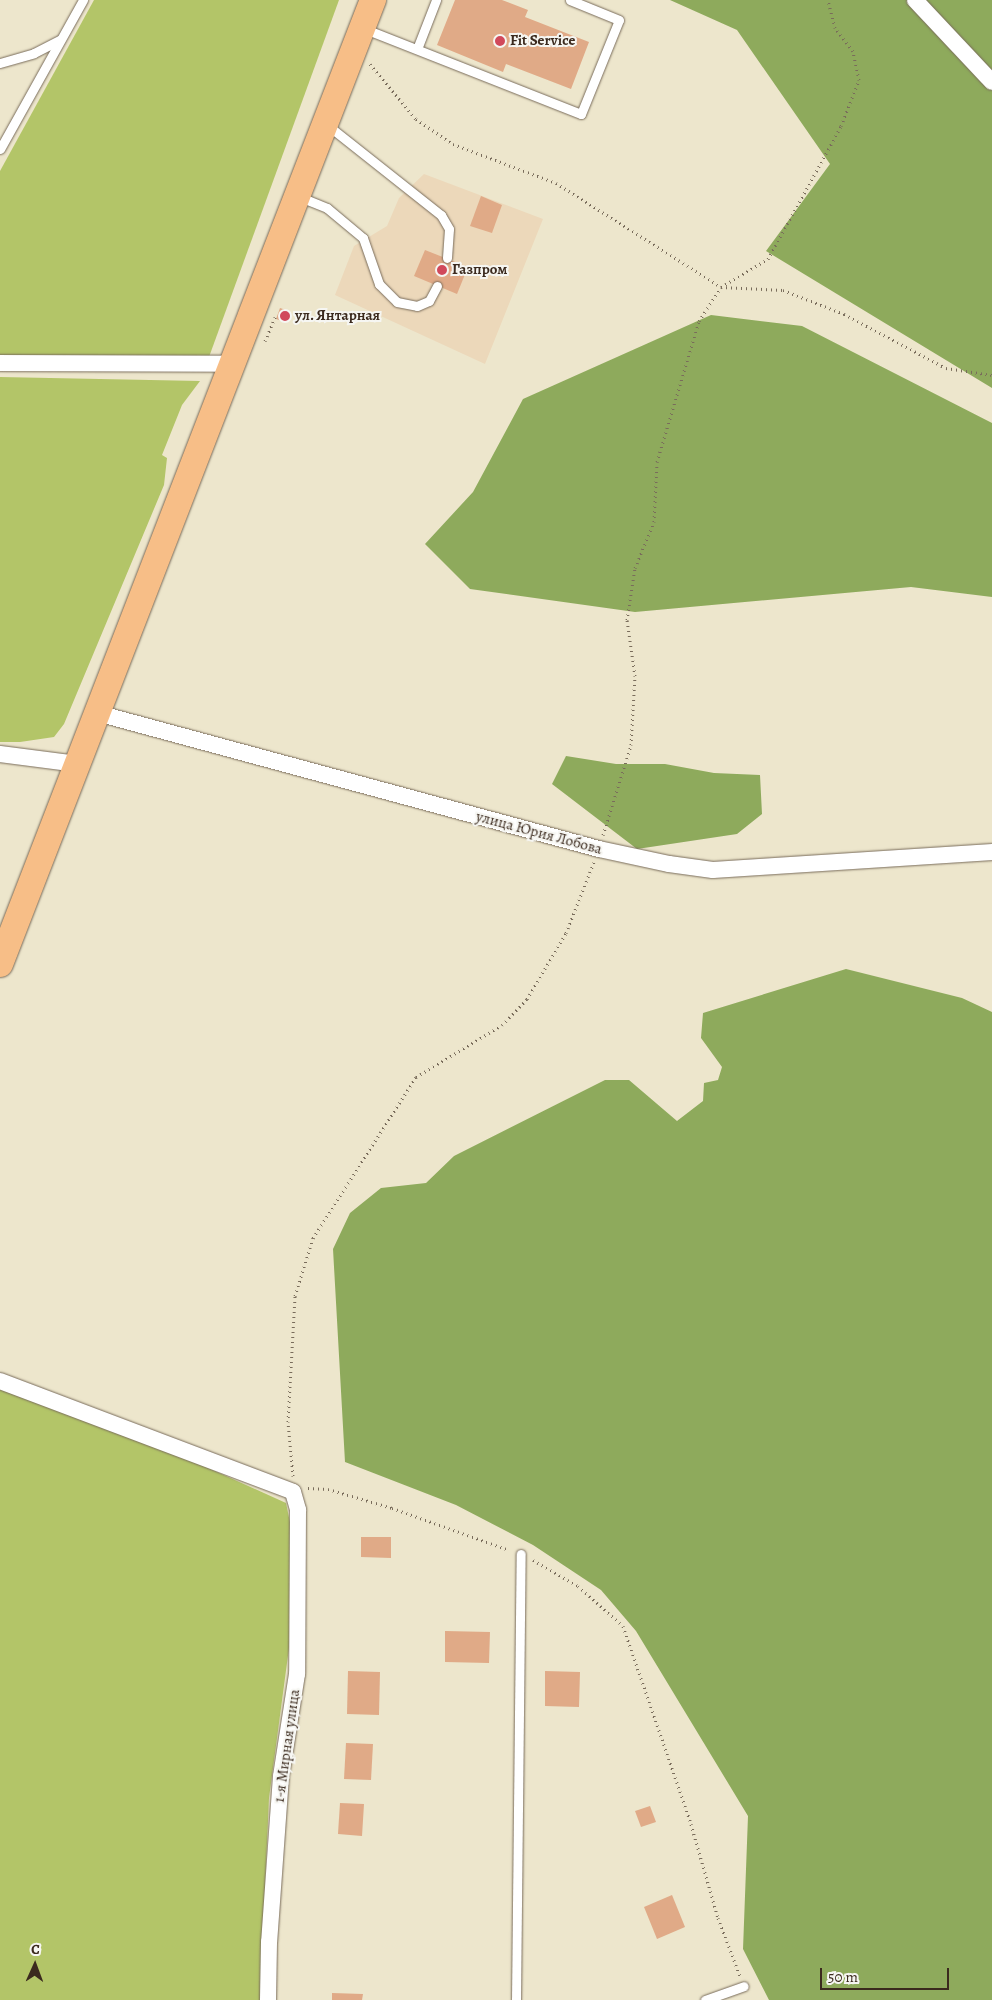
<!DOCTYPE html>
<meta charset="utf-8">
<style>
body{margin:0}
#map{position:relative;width:992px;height:2000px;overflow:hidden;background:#ede6cc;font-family:Alegreya,serif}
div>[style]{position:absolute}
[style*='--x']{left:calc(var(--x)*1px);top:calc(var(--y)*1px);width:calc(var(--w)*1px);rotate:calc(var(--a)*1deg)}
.built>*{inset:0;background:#ecd8ba}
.green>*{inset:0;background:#b3c568}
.forest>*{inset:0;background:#8eaa5c}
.building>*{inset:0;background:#e0aa87}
.path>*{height:3px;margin-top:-1.5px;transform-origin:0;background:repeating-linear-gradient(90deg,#796c5b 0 1px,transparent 0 5px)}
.roads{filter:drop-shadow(0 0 1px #796c5b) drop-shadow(0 0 1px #796c5b)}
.lane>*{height:9px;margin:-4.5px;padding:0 4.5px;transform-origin:4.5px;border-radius:4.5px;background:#fff}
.street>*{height:16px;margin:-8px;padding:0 8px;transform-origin:8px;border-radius:8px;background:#fff}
.primary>*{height:26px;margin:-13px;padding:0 13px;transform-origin:13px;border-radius:13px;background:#f7be87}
.dots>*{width:14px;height:14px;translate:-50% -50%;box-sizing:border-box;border:2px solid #f6f6f2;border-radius:50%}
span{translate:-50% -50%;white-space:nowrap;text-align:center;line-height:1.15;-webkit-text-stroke:4px #f6f6f2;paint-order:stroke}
.poi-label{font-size:15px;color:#3b2a1e;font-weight:700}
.left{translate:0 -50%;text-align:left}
.street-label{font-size:15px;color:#3b2a1e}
.north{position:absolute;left:10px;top:1940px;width:50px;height:50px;-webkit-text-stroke:4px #f6f6f2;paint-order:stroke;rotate:2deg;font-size:14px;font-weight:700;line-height:20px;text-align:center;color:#3b2a1e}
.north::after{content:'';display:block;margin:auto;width:18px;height:22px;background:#3b2a1e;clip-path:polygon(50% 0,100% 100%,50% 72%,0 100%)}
.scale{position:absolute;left:820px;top:1968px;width:129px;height:22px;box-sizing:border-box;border:2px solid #3b2a1e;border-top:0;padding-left:6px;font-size:15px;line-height:18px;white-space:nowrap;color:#3b2a1e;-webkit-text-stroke:4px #f6f6f2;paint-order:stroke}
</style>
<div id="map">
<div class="built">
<i style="clip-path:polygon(424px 174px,543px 219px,485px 364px,335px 295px,354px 246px,387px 226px,399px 198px)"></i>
</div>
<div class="green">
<i style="clip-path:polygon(94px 0,339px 0,209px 357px,0 356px,0 171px)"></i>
<i style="clip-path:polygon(0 377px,200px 381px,182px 405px,162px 455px,167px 458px,164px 485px,64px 724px,54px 737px,20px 742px,0 742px)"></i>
<i style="clip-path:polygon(0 1387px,195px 1462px,286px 1503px,291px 1527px,289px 1648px,269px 1798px,260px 2000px,0 2000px)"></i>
</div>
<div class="forest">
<i style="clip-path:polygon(670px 0,992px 0,992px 388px,766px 251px,830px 164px,737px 30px)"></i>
<i style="clip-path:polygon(711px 315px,802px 326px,992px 423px,992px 597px,911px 587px,635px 612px,470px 589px,425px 544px,473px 492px,523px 399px)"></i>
<i style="clip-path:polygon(566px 756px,616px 764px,665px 764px,714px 773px,760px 775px,762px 814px,737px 834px,637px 849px,552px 784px)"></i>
<i style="clip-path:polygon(846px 969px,962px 998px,992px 1012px,992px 2000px,769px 2000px,743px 1949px,748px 1816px,636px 1631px,601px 1590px,533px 1545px,456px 1505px,345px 1462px,333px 1249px,350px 1213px,381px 1188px,426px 1183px,454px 1156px,605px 1080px,629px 1080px,677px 1121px,703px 1101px,704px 1083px,718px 1080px,722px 1067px,701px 1038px,703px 1013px)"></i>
</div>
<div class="building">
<i style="clip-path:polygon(455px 0,502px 0,528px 10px,525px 17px,589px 42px,571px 89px,506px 64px,503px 72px,437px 45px)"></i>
<i style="clip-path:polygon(481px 196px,502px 205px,492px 233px,470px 226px)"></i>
<i style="clip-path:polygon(425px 250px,468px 267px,457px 294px,414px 276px)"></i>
<i style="clip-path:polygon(280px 308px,286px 310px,282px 321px,276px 319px)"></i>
<i style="clip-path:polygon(361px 1537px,391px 1537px,391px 1558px,361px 1557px)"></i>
<i style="clip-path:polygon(445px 1631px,490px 1632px,489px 1663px,445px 1662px)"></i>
<i style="clip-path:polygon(348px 1671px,380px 1672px,379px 1715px,347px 1714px)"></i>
<i style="clip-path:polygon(545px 1671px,580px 1672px,579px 1707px,545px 1706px)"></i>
<i style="clip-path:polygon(346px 1743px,373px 1744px,371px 1780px,344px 1779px)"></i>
<i style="clip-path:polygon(340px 1803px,364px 1804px,362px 1836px,338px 1834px)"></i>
<i style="clip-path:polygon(650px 1806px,656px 1822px,641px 1827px,635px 1811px)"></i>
<i style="clip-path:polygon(672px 1895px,685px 1927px,657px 1939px,644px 1907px)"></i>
<i style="clip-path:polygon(332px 1993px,363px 1994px,362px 2000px,332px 2000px)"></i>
</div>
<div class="path">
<i style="--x:370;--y:64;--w:72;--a:50.1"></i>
<i style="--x:416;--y:119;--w:45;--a:34"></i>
<i style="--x:453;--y:144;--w:110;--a:20.7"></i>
<i style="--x:556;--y:183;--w:195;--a:32.2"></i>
<i style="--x:721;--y:287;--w:62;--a:2.8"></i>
<i style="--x:783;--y:290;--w:66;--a:21.5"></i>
<i style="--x:844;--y:314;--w:115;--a:27.9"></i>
<i style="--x:946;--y:368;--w:47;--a:8.7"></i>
<i style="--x:265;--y:341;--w:26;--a:-67"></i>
<i style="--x:603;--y:835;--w:94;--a:-72.7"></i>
<i style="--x:631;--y:745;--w:69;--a:-86.7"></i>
<i style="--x:635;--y:676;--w:57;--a:-98.1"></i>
<i style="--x:627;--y:620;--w:53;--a:-81.3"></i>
<i style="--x:635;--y:568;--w:50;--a:-67.6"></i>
<i style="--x:654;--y:522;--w:60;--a:-87.1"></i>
<i style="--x:657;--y:462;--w:147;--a:-73.4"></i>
<i style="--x:699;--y:321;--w:40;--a:-57.1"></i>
<i style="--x:721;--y:287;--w:55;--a:-30.8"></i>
<i style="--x:768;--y:259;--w:152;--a:-61.2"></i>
<i style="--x:841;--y:126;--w:49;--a:-68.6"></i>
<i style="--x:859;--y:80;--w:30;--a:-102"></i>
<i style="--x:853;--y:51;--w:29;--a:-128"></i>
<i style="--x:835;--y:28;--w:29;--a:-104"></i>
<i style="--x:293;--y:1476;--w:54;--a:-95.3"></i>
<i style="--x:288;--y:1422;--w:126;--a:-86.8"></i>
<i style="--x:295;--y:1296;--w:61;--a:-72.8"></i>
<i style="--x:313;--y:1238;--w:191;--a:-57.4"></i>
<i style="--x:416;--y:1077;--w:100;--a:-31.2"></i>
<i style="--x:502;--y:1025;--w:36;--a:-46"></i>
<i style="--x:527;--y:999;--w:77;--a:-59.4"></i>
<i style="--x:566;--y:933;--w:76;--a:-68.5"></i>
<i style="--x:308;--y:1488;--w:20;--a:3"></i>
<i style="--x:328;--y:1489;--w:67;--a:16.5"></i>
<i style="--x:392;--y:1508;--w:124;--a:19.7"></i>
<i style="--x:533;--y:1560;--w:52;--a:30"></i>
<i style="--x:578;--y:1586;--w:60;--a:41.6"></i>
<i style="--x:623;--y:1626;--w:209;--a:71"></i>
<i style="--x:691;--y:1824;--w:98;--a:74"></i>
<i style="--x:718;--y:1918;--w:62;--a:69.2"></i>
</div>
<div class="roads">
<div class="lane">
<i style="--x:365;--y:29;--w:232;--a:21.5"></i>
<i style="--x:581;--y:114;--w:101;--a:-68"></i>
<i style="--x:619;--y:20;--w:53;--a:-157.8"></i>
<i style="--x:417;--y:49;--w:53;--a:-68.8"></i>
<i style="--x:0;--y:63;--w:35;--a:-16"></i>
<i style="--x:34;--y:53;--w:29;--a:-27"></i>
<i style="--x:326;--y:124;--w:147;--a:38.4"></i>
<i style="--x:441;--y:215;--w:16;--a:60"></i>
<i style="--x:449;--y:229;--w:29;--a:94"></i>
<i style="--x:0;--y:149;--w:171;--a:-60.9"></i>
<i style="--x:300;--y:197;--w:29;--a:22"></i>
<i style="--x:327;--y:208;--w:47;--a:39.8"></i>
<i style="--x:363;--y:238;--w:49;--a:70.8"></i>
<i style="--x:379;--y:284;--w:25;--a:45"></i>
<i style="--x:397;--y:302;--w:20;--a:11"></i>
<i style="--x:417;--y:306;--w:13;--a:-23"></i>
<i style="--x:429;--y:301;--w:17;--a:-62"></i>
<i style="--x:516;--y:2000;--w:446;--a:-89.4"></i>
<i style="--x:705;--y:2000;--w:41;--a:-19.7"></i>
</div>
<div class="street">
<i style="--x:915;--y:0;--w:112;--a:46.8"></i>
<i style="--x:0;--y:363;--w:232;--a:0.2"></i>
<i style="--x:97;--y:713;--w:520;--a:15.16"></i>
<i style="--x:599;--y:849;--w:72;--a:12.1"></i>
<i style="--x:669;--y:864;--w:44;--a:7.8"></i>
<i style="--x:713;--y:870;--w:280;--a:-3.7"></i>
<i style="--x:0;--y:754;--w:78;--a:7.4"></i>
<i style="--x:0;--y:1381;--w:313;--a:20.7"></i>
<i style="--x:293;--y:1492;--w:19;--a:74"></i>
<i style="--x:298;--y:1510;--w:164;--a:90.3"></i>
<i style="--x:297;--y:1674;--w:103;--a:98.9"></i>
<i style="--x:281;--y:1776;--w:166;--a:94.1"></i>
<i style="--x:269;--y:1942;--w:58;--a:91"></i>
</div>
<div class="primary">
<i style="--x:0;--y:964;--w:1034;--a:-68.85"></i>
</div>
</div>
<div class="dots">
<i style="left:500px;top:41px;background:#d1495b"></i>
<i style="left:442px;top:270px;background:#d1495b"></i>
<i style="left:285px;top:316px;background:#d1495b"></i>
</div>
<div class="poi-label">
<span class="left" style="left:510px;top:41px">Fit Service</span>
<span class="left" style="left:452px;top:270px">Газпром</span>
<span class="left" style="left:295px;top:316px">ул. Янтарная</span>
</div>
<div class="street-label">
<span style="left:539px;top:833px;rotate:15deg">улица Юрия Лобова</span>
<span style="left:287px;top:1746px;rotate:-82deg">1-я Мирная улица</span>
</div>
<div class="north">С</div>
<div class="scale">50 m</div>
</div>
